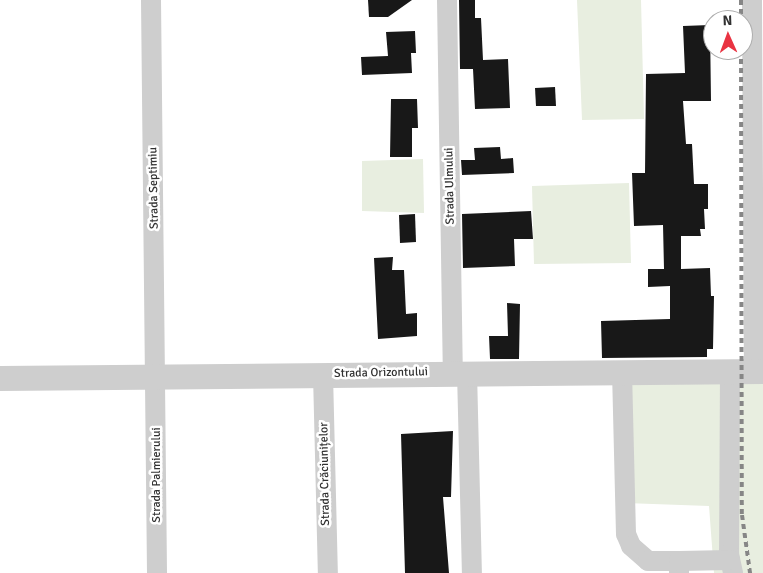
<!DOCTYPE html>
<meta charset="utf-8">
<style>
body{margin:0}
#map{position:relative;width:763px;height:573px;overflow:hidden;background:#fff;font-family:Signika,sans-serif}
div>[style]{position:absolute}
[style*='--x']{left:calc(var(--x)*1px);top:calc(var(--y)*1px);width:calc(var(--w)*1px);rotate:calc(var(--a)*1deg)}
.green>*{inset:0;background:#e8eee0}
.building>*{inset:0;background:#181818}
.minor>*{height:20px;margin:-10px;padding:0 10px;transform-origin:10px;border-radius:10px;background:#cecece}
.tertiary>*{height:25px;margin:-12.5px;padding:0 12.5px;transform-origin:12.5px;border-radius:12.5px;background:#cecece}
.rail>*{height:4px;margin-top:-2px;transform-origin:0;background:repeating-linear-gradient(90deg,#868686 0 5px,transparent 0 9px)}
span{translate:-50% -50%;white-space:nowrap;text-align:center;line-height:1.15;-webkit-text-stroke:5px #fff;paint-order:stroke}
.street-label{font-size:12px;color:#313131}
.north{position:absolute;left:703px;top:10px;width:50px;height:50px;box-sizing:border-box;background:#fff;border:1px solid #adadad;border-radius:50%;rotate:358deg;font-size:14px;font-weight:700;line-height:20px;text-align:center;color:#313131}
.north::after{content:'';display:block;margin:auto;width:18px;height:22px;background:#e93342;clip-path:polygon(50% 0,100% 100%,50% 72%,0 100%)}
</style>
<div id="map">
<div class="green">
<i style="clip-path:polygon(577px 0,641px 0,644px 119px,582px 120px)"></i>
<i style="clip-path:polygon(423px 159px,424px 213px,362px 211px,362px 161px)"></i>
<i style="clip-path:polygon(629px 183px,631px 263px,534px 264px,532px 186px)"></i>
<i style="clip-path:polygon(624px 381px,763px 381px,763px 573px,714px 573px,709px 506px,625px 503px)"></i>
</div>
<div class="building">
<i style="clip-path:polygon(368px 0,412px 0,388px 17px,369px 17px)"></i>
<i style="clip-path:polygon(459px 0,475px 0,475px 18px,481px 18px,483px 60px,508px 59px,510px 108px,475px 109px,473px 69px,460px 69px)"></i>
<i style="clip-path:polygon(710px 25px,711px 101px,683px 101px,686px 144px,692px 144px,694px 184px,708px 184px,708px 209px,704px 209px,705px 229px,700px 229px,701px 236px,681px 236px,681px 269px,710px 268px,711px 296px,714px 296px,713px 349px,707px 349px,707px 357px,602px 358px,601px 321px,670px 319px,670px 286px,648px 287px,648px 269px,664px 269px,663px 225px,634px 226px,632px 173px,645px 173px,646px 74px,685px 73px,683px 26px)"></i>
<i style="clip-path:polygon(415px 31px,416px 53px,411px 53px,412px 73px,362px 75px,361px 57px,388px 56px,386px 32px)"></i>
<i style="clip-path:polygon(555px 87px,556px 106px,536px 106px,535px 88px)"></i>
<i style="clip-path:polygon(391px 99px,417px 99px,418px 128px,412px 128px,412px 157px,390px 157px)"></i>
<i style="clip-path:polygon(500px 147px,501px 159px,513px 158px,514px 173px,462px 175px,461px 160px,475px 160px,474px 148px)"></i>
<i style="clip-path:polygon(531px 211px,533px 239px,514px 239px,515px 266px,463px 268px,462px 214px)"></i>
<i style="clip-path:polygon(415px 214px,416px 242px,400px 243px,399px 215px)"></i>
<i style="clip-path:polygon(393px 257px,392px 270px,404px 270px,406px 314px,417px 313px,417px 336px,378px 339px,374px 258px)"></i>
<i style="clip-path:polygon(507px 303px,520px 304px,519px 359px,490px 359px,489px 336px,508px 336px)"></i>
<i style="clip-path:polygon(453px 431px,451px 497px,443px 497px,449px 573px,405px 573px,401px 434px)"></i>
</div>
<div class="minor">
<i style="--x:151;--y:0;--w:573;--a:89.4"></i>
<i style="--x:447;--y:0;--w:372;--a:89.1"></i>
<i style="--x:752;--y:0;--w:371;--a:89.7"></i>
<i style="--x:622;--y:371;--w:163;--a:88.6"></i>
<i style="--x:626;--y:534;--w:13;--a:67"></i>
<i style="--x:631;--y:546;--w:23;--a:41"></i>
<i style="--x:648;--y:561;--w:31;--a:0"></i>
<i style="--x:679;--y:561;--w:12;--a:90"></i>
<i style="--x:730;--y:371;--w:183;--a:90.3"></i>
<i style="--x:729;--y:554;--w:19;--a:78"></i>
<i style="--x:467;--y:372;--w:201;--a:88.6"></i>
<i style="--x:323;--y:374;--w:199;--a:88.6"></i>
<i style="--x:679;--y:561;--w:51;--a:-1.1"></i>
</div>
<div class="tertiary">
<i style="--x:0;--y:378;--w:763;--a:-0.53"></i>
</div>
<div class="rail">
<i style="--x:741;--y:0;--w:20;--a:90"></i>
<i style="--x:741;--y:50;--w:465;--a:89.9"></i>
<i style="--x:742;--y:515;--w:59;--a:82.1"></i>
</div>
<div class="street-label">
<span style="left:450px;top:186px;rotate:-91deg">Strada Ulmului</span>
<span style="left:154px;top:188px;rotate:-91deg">Strada Septimiu</span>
<span style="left:381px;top:373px;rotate:-1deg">Strada Orizontului</span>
<span style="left:325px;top:474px;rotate:-91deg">Strada Crăciunițelor</span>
<span style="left:157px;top:475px;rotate:-90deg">Strada Palmierului</span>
</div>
<div class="north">N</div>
</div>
